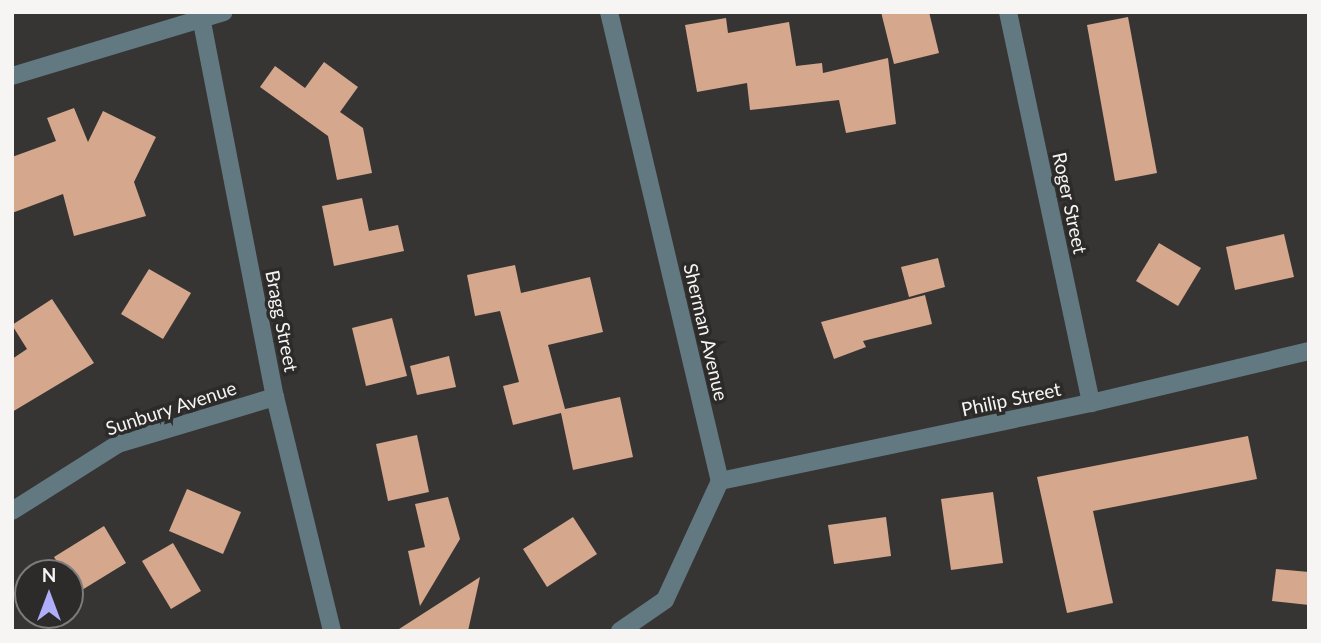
<!DOCTYPE html>
<style>
body{margin:0}
#map{position:relative;width:1321px;height:643px;overflow:hidden;background:#373534;font-family:Lato,sans-serif}
div>[style]{position:absolute}
[style*='--x']{left:calc(var(--x)*1px);top:calc(var(--y)*1px);width:calc(var(--w)*1px);rotate:calc(var(--a)*1deg)}
.building>*{inset:0;background:#d5a78d}
.minor>*{height:18px;margin:-9px;padding:0 9px;transform-origin:9px;border-radius:9px;background:#637982}
span{translate:-50% -50%;white-space:nowrap;text-align:center;line-height:1.15;-webkit-text-stroke:7px #2d2b2a;paint-order:stroke}
.street-label{font-size:19px;color:#f6f5f4}
.frame{position:absolute;inset:0;border:14px solid #f6f5f4;pointer-events:none}
.north{position:absolute;left:14px;top:559px;width:70px;height:70px;box-sizing:border-box;background:#2d2b2a;border:2px solid #7d7c7b;border-radius:50%;rotate:0deg;font-size:19px;font-weight:700;line-height:28px;text-align:center;color:#f6f5f4}
.north::after{content:'';display:block;margin:auto;width:24px;height:32px;background:#aeaefa;clip-path:polygon(50% 0,100% 100%,50% 72%,0 100%)}
</style>
<div id="map">
<div class="building">
<i style="clip-path:polygon(881px 12px,929px 12px,939px 53px,894px 64px)"></i>
<i style="clip-path:polygon(1128px 17px,1157px 173px,1115px 181px,1087px 25px)"></i>
<i style="clip-path:polygon(726px 18px,728px 33px,789px 22px,796px 66px,822px 63px,823px 73px,888px 58px,896px 124px,846px 133px,839px 100px,750px 110px,747px 83px,697px 92px,685px 25px)"></i>
<i style="clip-path:polygon(324px 62px,358px 87px,340px 112px,363px 128px,372px 173px,337px 180px,328px 136px,260px 87px,275px 66px,305px 88px)"></i>
<i style="clip-path:polygon(74px 108px,88px 142px,103px 111px,156px 137px,134px 182px,146px 216px,74px 236px,63px 194px,12px 213px,12px 157px,56px 141px,47px 118px)"></i>
<i style="clip-path:polygon(362px 198px,369px 231px,398px 225px,404px 251px,334px 266px,322px 206px)"></i>
<i style="clip-path:polygon(1284px 234px,1294px 277px,1235px 290px,1226px 247px)"></i>
<i style="clip-path:polygon(1159px 243px,1201px 268px,1178px 306px,1136px 281px)"></i>
<i style="clip-path:polygon(938px 258px,945px 287px,909px 297px,901px 267px)"></i>
<i style="clip-path:polygon(515px 265px,521px 293px,590px 277px,603px 332px,548px 345px,565px 409px,620px 397px,633px 457px,573px 470px,561px 413px,513px 425px,503px 386px,519px 382px,500px 311px,475px 316px,467px 275px)"></i>
<i style="clip-path:polygon(149px 269px,191px 293px,163px 339px,121px 314px)"></i>
<i style="clip-path:polygon(925px 295px,932px 324px,863px 341px,866px 347px,834px 359px,821px 322px)"></i>
<i style="clip-path:polygon(52px 299px,94px 363px,12px 412px,12px 359px,27px 349px,12px 325px)"></i>
<i style="clip-path:polygon(392px 318px,407px 376px,366px 386px,352px 328px)"></i>
<i style="clip-path:polygon(449px 356px,456px 387px,417px 395px,410px 366px)"></i>
<i style="clip-path:polygon(417px 435px,429px 492px,388px 501px,376px 444px)"></i>
<i style="clip-path:polygon(1248px 436px,1257px 479px,1093px 511px,1113px 603px,1067px 613px,1037px 477px)"></i>
<i style="clip-path:polygon(187px 489px,241px 512px,223px 554px,169px 531px)"></i>
<i style="clip-path:polygon(993px 492px,1003px 563px,951px 570px,941px 499px)"></i>
<i style="clip-path:polygon(448px 497px,460px 539px,420px 606px,408px 551px,425px 547px,415px 504px)"></i>
<i style="clip-path:polygon(573px 517px,597px 554px,547px 587px,523px 549px)"></i>
<i style="clip-path:polygon(886px 517px,891px 556px,834px 564px,828px 525px)"></i>
<i style="clip-path:polygon(104px 526px,126px 563px,77px 593px,70px 573px,64px 573px,54px 557px)"></i>
<i style="clip-path:polygon(173px 543px,201px 591px,171px 609px,142px 561px)"></i>
<i style="clip-path:polygon(1276px 569px,1309px 572px,1309px 605px,1272px 601px)"></i>
<i style="clip-path:polygon(480px 577px,468px 631px,396px 631px)"></i>
</div>
<div class="minor">
<i style="--x:609;--y:12;--w:482;--a:76.7"></i>
<i style="--x:720;--y:481;--w:131;--a:114.8"></i>
<i style="--x:665;--y:600;--w:55;--a:145.4"></i>
<i style="--x:1008;--y:12;--w:400;--a:78"></i>
<i style="--x:201;--y:17;--w:387;--a:79"></i>
<i style="--x:275;--y:397;--w:241;--a:76.3"></i>
<i style="--x:12;--y:76;--w:221;--a:-16.8"></i>
<i style="--x:720;--y:481;--w:379;--a:-11.9"></i>
<i style="--x:1091;--y:403;--w:224;--a:-13.4"></i>
<i style="--x:12;--y:511;--w:125;--a:-32.3"></i>
<i style="--x:118;--y:444;--w:164;--a:-16.7"></i>
</div>
<div class="street-label">
<span style="left:1070px;top:203px;rotate:78deg">Roger Street</span>
<span style="left:282px;top:321px;rotate:79deg">Bragg Street</span>
<span style="left:706px;top:332px;rotate:77deg">Sherman Avenue</span>
<span style="left:1011px;top:399px;rotate:-12deg">Philip Street</span>
<span style="left:171px;top:408px;rotate:-18deg">Sunbury Avenue</span>
</div>
<div class="frame"></div>
<div class="north">N</div>
</div>
